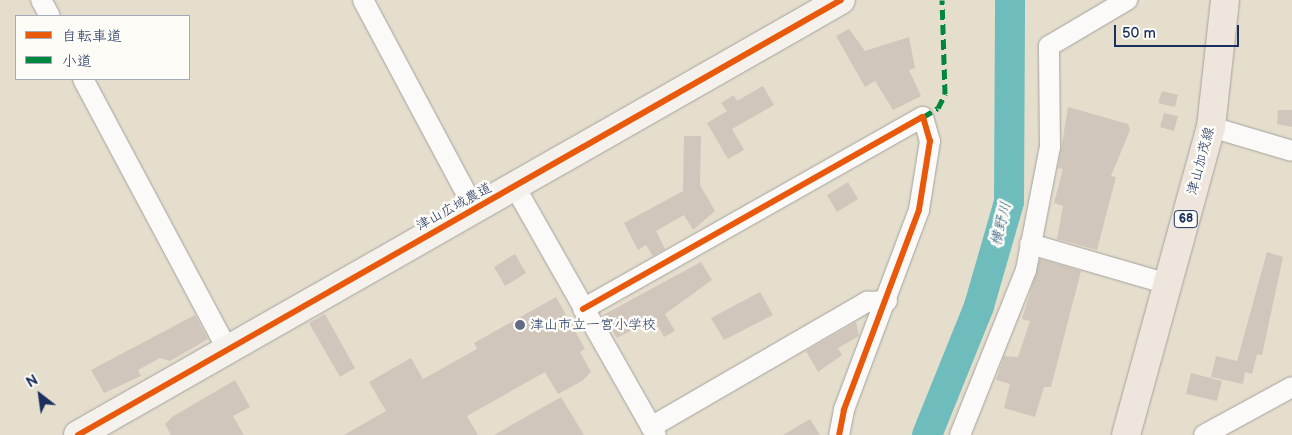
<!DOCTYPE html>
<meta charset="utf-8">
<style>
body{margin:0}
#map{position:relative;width:1292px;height:435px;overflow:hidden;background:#e5decd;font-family:"Balsamiq Sans","Klee One",sans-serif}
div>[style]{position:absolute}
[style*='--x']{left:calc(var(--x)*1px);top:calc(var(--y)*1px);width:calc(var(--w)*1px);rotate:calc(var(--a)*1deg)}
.river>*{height:30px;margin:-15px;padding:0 15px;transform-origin:15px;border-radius:15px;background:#6fbcbc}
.building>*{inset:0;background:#d0c6bc}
.roads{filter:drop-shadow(0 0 1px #a4a29e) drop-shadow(0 0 1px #a4a29e)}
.street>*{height:20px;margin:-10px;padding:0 10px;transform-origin:10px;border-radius:10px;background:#fbfaf8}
.secondary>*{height:28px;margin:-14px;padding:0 14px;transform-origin:14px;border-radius:14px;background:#f5f2ed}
.primary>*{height:28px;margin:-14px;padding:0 14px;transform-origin:14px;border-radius:14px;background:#eee5dc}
.quiet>*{height:5px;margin-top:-2.5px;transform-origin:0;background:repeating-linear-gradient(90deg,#00873e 0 10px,transparent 0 15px)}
.cycleway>*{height:6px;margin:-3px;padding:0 3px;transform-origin:3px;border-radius:3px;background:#e8590c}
.dots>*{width:14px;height:14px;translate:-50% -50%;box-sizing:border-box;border:2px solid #fdfcf7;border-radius:50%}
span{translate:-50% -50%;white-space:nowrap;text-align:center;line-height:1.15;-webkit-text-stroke:5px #fdfcf7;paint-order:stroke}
.shield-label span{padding:1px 4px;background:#fdfcf7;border:1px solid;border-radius:4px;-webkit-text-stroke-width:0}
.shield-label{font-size:12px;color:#1b2f5e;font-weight:700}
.street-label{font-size:14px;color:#1b2f5e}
.poi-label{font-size:14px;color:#1b2f5e}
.left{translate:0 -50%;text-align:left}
.water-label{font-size:15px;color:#275b7c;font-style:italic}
.legend{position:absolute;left:15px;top:15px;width:175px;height:65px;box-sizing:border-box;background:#fdfcf7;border:1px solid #a3aaba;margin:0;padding:6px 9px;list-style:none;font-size:15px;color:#1b2f5e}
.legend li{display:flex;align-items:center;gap:10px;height:25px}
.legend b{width:25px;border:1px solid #a3aaba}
.north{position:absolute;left:15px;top:370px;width:50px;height:50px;-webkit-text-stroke:4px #fdfcf7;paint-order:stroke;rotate:330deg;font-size:14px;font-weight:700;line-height:20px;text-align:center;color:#1b2f5e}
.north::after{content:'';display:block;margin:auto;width:18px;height:22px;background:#1b2f5e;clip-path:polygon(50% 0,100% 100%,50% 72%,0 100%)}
.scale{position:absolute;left:1114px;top:25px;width:125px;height:22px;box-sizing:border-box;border:2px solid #1b2f5e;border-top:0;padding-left:6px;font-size:15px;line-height:18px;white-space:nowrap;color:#1b2f5e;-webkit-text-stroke:4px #fdfcf7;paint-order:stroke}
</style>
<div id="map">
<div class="river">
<i style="--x:927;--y:435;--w:139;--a:-68"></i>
<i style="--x:979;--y:306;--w:108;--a:-73.9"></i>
<i style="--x:1009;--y:202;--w:202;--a:-89.7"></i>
</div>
<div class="building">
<i style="clip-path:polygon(849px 29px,865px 51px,909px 37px,915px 68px,909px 70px,921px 96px,893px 110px,875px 81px,865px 87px,836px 36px)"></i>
<i style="clip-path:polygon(763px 86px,774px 105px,732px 129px,744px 150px,728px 159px,707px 123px,727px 111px,721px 103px,734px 95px,737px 101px)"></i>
<i style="clip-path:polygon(1162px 91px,1178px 95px,1175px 107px,1158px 103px)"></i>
<i style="clip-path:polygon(1068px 107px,1128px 124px,1130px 130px,1111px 176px,1116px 177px,1097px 250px,1057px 239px,1063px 206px,1054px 203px,1063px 169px,1058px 168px)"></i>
<i style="clip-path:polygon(1278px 110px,1292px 110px,1292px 127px,1277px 124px)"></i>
<i style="clip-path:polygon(1164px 113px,1178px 116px,1174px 131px,1160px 127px)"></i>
<i style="clip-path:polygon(684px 136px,701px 136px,700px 185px,715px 211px,693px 230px,684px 215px,656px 231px,665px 249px,653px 256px,646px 245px,638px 250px,624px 223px,683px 191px)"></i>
<i style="clip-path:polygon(848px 182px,858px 199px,837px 212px,827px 195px)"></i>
<i style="clip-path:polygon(1267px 252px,1283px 257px,1262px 355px,1257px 354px,1252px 374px,1245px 372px,1243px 384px,1211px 377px,1216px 356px,1237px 361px)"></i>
<i style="clip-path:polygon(515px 254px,526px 273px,505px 286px,494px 267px)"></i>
<i style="clip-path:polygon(1040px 259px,1081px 271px,1051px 387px,1044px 387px,1035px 417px,1004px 408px,1010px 384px,996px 380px,1004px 356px,1018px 357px,1030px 321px,1022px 319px)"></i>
<i style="clip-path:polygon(701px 262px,712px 280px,665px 314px,675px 331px,664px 337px,655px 321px,647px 322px,617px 338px,603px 315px)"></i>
<i style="clip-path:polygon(760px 292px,773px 315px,724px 340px,711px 318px)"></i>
<i style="clip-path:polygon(556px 297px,585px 349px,580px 352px,591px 372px,582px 381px,558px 394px,545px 372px,467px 416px,478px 435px,344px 435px,386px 411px,369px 382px,411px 358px,423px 379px,477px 349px,474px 343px)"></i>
<i style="clip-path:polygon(325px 314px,355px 368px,340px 377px,309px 323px)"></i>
<i style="clip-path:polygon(195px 315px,208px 339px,170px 361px,160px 358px,138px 370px,141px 376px,104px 393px,91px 370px)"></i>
<i style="clip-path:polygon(856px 322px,859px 336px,838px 348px,842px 355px,818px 372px,806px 351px)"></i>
<i style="clip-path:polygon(1191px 373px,1222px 381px,1217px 401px,1186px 394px)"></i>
<i style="clip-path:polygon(235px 380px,250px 407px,233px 416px,244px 435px,171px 435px,165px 424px,172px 417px)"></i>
<i style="clip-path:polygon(561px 397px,584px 435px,494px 435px)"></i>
<i style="clip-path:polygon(810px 419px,820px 435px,783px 435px)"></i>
</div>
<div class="roads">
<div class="street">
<i style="--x:41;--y:0;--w:18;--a:61"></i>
<i style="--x:363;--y:0;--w:238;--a:61.9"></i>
<i style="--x:83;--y:79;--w:306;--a:61.9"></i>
<i style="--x:1211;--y:127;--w:84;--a:16.5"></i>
<i style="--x:515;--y:187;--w:285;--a:60.4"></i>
<i style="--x:1030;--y:244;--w:144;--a:16.2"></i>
<i style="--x:583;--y:309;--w:390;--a:-29.5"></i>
<i style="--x:923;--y:117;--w:25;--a:74"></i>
<i style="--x:930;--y:141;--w:70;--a:99.1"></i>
<i style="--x:919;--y:210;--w:214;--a:110.6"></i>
<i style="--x:844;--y:410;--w:25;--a:101"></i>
<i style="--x:651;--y:427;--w:250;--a:-30.1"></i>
<i style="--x:867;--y:302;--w:20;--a:-3"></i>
<i style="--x:960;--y:435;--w:178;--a:-68.2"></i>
<i style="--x:1026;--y:270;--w:125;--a:-79"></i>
<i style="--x:1050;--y:147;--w:101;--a:-90.6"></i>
<i style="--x:1049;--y:46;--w:91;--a:-30.5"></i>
<i style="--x:1204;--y:435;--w:100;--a:-28.6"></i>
</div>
<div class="secondary">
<i style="--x:78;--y:435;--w:878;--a:-29.69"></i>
</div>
<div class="primary">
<i style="--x:1126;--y:435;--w:320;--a:-74.6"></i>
<i style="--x:1211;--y:127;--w:128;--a:-83.7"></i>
</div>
</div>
<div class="quiet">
<i style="--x:923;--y:117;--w:17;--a:-31"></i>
<i style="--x:938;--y:108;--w:16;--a:-63"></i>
<i style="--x:945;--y:94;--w:94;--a:-91.8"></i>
</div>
<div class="cycleway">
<i style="--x:583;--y:309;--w:390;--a:-29.5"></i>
<i style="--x:923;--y:117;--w:25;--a:74"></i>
<i style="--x:930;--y:141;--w:70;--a:99.1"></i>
<i style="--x:919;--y:210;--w:214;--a:110.6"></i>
<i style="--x:844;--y:410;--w:25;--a:101"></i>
<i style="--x:78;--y:435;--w:878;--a:-29.69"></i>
</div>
<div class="dots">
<i style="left:520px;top:325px;background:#626c85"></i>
</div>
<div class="shield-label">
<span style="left:1186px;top:219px">68</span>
</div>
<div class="street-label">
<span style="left:1201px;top:161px;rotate:-75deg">津山加茂線</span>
<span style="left:454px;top:207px;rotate:-29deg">津山広域農道</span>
</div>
<div class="poi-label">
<span class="left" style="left:530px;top:325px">津山市立一宮小学校</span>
</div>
<div class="water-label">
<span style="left:1001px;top:224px;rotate:-76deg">横野川</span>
</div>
<ul class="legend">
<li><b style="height:6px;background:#e8590c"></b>自転車道</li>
<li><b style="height:6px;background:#00873e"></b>小道</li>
</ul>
<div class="north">N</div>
<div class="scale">50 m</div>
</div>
